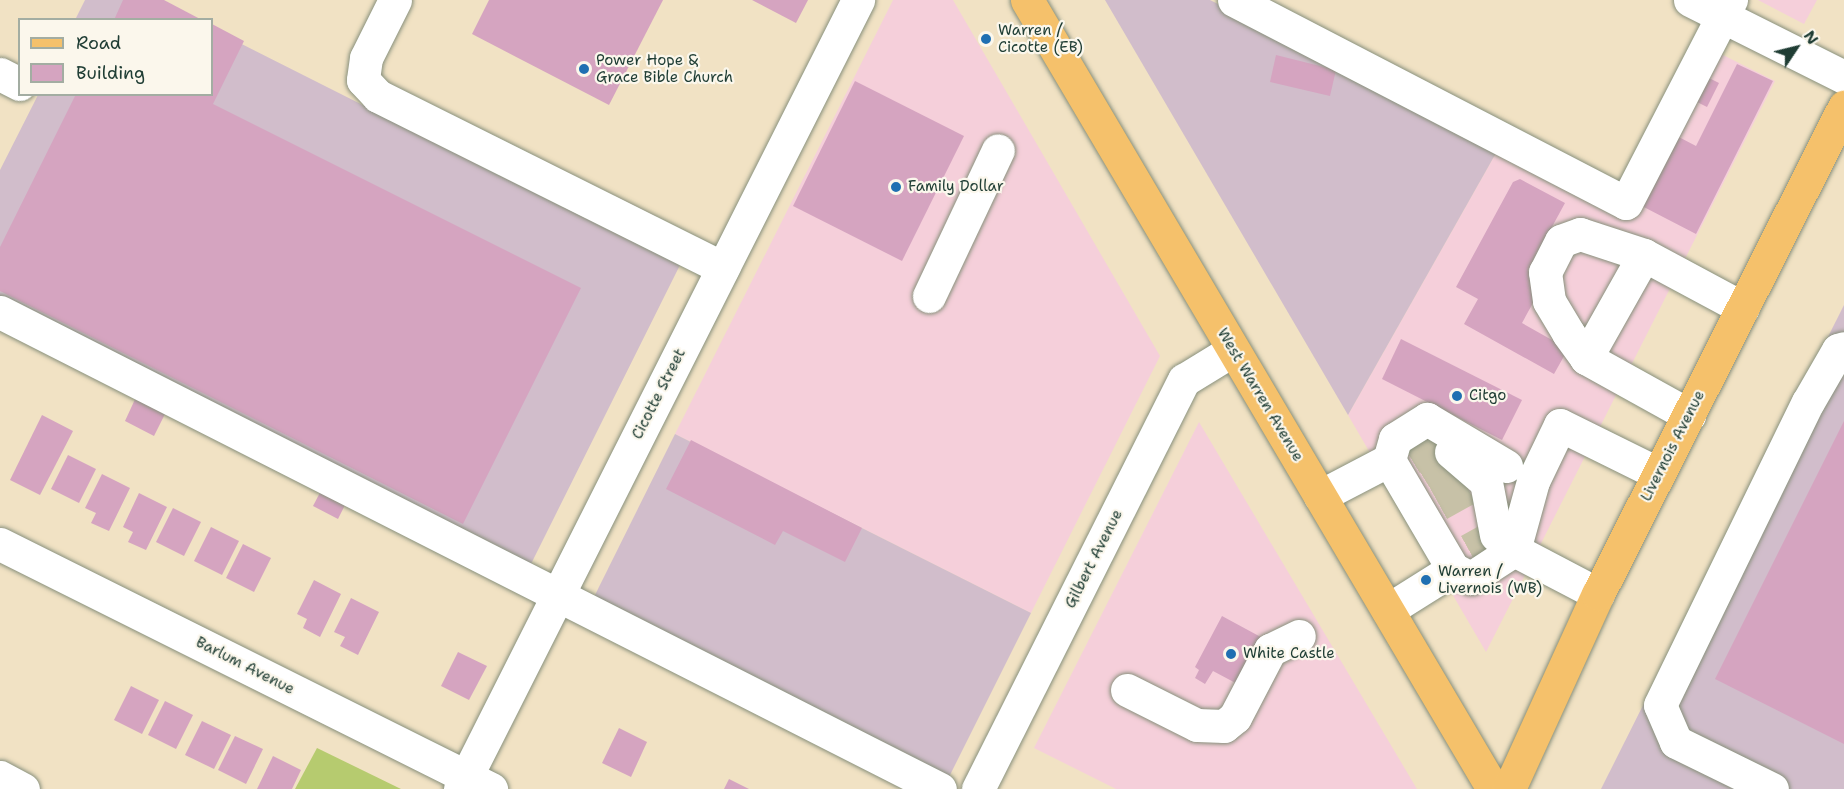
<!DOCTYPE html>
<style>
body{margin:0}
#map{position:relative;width:1844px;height:789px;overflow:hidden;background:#f1e2c4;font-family:"Shantell Sans",sans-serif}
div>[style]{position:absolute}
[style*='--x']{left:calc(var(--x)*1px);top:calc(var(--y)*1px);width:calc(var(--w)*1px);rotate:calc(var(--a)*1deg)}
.built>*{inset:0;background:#f5cfda}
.industrial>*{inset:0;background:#d1bdcb}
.green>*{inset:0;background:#b6cb6f}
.building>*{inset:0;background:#d5a4c0}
.minor-tunnel>*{height:33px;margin-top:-16.5px;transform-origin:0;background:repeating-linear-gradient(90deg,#c7c1a7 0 33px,transparent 0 49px)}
.roads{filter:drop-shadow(0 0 2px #88907c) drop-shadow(0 0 2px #88907c)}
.minor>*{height:33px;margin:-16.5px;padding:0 16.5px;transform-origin:16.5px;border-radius:16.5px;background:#fff}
.major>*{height:33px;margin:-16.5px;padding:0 16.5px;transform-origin:16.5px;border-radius:16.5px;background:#f5c16b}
.dots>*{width:16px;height:16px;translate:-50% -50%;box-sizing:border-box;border:3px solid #fbf7ec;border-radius:50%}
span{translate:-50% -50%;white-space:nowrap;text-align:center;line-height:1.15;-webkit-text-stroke:4.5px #fbf7ec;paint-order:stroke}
.poi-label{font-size:15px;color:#1f3d34}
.left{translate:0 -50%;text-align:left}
.street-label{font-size:15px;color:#1f3d34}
.legend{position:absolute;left:18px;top:18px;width:195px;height:78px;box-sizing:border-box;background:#fbf7ec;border:2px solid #a3ada2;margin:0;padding:8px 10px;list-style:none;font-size:18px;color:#1f3d34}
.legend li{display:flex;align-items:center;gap:12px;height:30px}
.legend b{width:30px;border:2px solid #a3ada2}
.north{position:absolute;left:1766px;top:18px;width:60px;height:60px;-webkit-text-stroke:4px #fbf7ec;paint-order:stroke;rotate:55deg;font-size:16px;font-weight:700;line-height:24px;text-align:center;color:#1f3d34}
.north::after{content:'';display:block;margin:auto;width:21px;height:27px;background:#1f3d34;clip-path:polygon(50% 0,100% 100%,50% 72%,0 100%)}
</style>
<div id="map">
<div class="built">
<i style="clip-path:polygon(893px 0,953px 0,1160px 356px,1031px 613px,675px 434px)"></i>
<i style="clip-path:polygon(1758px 0,1817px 0,1804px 24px)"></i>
<i style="clip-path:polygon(1715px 51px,1775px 81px,1486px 652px,1348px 415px,1500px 146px,1631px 217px)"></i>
<i style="clip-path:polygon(1199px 422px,1417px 789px,1116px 789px,1034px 748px)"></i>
</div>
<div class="industrial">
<i style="clip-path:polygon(85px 0,155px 0,194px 20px,75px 20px)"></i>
<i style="clip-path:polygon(1105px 0,1210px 0,1500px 146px,1348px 415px)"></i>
<i style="clip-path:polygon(212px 29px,680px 265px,529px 568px,0 301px,0 170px,38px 95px,212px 94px)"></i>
<i style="clip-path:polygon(1844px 305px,1844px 789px,1601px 789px)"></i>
<i style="clip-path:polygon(675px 434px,1031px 613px,949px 777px,594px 597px)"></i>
</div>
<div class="green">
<i style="clip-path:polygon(317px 748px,401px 789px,295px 789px)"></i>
</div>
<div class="building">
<i style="clip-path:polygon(123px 0,164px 0,202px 20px,114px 20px)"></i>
<i style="clip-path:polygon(489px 0,663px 0,609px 105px,472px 34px)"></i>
<i style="clip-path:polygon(752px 0,808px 0,796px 23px)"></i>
<i style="clip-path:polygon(212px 24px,244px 41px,213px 104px,581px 288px,463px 524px,0 291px,0 247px,76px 94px,212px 94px)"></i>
<i style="clip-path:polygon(1276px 55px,1336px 70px,1330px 96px,1270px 82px)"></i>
<i style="clip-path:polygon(1737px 64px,1773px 81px,1696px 234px,1638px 204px,1673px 134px,1696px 146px)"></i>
<i style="clip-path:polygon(1705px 76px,1719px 83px,1707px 107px,1693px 100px)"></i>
<i style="clip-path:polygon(855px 81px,964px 136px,902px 261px,793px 206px)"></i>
<i style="clip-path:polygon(1520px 179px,1565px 203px,1528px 271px,1545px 281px,1522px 323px,1568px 349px,1554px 374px,1464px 324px,1478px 299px,1456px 287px,1513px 182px)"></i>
<i style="clip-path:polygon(1401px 339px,1522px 400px,1502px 440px,1382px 379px)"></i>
<i style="clip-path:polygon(137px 395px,167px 410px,154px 436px,125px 421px)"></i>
<i style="clip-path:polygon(42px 415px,73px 431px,40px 495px,10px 480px)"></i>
<i style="clip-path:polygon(1844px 421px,1844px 744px,1715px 679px)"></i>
<i style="clip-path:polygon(691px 440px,862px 528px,845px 562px,783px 531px,775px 545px,666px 489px)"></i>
<i style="clip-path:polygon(68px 455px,96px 469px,79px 503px,51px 489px)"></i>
<i style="clip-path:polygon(102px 474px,130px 488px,109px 531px,91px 523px,96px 513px,85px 508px)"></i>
<i style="clip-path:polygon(324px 485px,348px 499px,338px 519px,313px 506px)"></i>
<i style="clip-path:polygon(139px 493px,167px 507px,146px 550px,128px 542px,133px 532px,123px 527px)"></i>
<i style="clip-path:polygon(173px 508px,201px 522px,184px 556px,156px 542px)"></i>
<i style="clip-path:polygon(211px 527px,239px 541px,222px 575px,194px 561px)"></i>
<i style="clip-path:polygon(243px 544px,271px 558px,254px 592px,226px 578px)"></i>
<i style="clip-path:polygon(314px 580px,341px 594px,320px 637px,303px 628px,307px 619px,297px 614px)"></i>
<i style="clip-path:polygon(351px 598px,379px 612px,358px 655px,340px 646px,345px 637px,334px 632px)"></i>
<i style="clip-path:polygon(1222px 616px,1270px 642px,1245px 688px,1213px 671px,1205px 684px,1195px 678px,1199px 670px,1195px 667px)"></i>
<i style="clip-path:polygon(458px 652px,487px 666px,469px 700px,441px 686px)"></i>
<i style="clip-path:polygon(131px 686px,159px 700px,142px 734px,114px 720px)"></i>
<i style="clip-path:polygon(165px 701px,193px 715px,176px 749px,148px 735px)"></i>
<i style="clip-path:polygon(202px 721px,231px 735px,214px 769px,185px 755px)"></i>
<i style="clip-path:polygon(619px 728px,647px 742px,631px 777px,602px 763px)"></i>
<i style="clip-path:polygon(235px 736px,263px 749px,246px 784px,218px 770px)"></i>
<i style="clip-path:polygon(273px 756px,301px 770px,292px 789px,257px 789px)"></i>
<i style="clip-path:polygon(729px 779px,749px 789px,724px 789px)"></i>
</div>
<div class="minor-tunnel">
<i style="--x:1411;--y:458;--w:33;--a:-31"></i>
<i style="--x:1424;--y:478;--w:32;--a:-32"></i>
<i style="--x:1439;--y:504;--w:33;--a:-29"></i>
<i style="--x:1469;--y:550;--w:31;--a:-29"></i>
</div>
<div class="roads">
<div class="minor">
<i style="--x:395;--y:0;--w:65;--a:116.6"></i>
<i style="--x:366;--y:58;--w:22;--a:98"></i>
<i style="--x:363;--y:80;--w:22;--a:47"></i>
<i style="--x:378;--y:96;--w:385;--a:26.5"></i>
<i style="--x:1234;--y:0;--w:441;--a:27.4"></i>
<i style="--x:1626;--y:203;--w:229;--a:-62.7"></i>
<i style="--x:1690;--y:0;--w:172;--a:26.6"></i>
<i style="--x:0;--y:74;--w:22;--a:27"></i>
<i style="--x:1644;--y:255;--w:112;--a:28.2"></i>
<i style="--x:929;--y:296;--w:161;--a:-64.7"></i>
<i style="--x:0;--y:312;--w:1054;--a:26.91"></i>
<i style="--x:1586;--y:358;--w:118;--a:-60.6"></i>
<i style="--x:1644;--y:255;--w:67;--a:-161.8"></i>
<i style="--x:1580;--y:234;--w:20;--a:160"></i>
<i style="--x:1561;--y:241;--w:35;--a:117"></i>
<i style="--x:1545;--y:272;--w:29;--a:82"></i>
<i style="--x:1549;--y:301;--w:37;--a:59"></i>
<i style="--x:1568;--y:333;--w:31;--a:54"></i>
<i style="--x:1586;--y:358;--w:118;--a:29"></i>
<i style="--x:1451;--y:452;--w:46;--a:40.6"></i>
<i style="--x:1486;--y:482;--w:54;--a:79.3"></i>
<i style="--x:1389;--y:460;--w:22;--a:-74"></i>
<i style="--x:1395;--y:439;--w:38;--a:-32"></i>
<i style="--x:1427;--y:419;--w:92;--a:30.7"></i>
<i style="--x:1320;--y:496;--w:78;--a:-27.6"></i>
<i style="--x:1389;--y:460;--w:126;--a:59.6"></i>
<i style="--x:1453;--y:569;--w:77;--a:147.8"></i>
<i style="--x:0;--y:544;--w:549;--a:26.52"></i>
<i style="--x:1453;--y:569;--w:20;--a:27"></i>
<i style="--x:1471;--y:578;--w:51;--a:-33.1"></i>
<i style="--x:1598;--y:594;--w:95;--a:-152.4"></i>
<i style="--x:1514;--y:550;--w:72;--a:-74.6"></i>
<i style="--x:1533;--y:481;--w:62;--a:-64.3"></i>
<i style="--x:1560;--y:425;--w:110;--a:26.3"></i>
<i style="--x:1127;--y:690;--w:78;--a:26.6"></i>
<i style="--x:1197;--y:725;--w:27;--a:2"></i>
<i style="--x:1224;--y:726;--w:14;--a:-39"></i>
<i style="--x:1235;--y:717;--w:76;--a:-62.4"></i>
<i style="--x:1270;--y:650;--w:32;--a:-26"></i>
<i style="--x:0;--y:777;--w:26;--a:28"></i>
<i style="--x:460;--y:789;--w:884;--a:-63.23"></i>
<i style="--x:978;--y:789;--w:458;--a:-63.3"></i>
<i style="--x:1184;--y:380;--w:57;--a:-31.5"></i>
<i style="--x:1772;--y:789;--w:107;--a:-153.9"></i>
<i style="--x:1676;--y:742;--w:40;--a:-113.4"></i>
<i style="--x:1660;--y:705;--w:337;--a:-64"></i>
<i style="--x:1808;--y:402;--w:60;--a:-60"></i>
<i style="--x:1838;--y:350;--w:6;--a:-18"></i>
</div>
<div class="major">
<i style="--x:1027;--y:0;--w:916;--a:59.43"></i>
<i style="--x:1509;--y:789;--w:214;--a:-65.5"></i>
<i style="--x:1598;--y:594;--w:546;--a:-63.2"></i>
</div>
</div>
<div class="dots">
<i style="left:986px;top:39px;background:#1f6fb2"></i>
<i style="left:584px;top:69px;background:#1f6fb2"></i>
<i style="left:896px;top:187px;background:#1f6fb2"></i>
<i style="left:1457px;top:396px;background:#1f6fb2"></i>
<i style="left:1426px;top:580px;background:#1f6fb2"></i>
<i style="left:1231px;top:654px;background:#1f6fb2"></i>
</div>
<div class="poi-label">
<span class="left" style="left:998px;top:39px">Warren /<br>Cicotte (EB)</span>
<span class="left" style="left:596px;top:69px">Power Hope &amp;<br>Grace Bible Church</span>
<span class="left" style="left:908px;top:187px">Family Dollar</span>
<span class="left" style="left:1469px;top:396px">Citgo</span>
<span class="left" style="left:1438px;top:580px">Warren /<br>Livernois (WB)</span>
<span class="left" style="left:1243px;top:654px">White Castle</span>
</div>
<div class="street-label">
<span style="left:659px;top:394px;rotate:-63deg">Cicotte Street</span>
<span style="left:1260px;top:395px;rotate:59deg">West Warren Avenue</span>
<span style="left:1673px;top:446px;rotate:-63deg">Livernois Avenue</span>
<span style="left:1094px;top:559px;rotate:-63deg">Gilbert Avenue</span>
<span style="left:245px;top:666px;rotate:27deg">Barlum Avenue</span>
</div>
<ul class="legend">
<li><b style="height:8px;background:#f5c16b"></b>Road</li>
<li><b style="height:16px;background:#d5a4c0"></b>Building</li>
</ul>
<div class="north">N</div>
</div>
